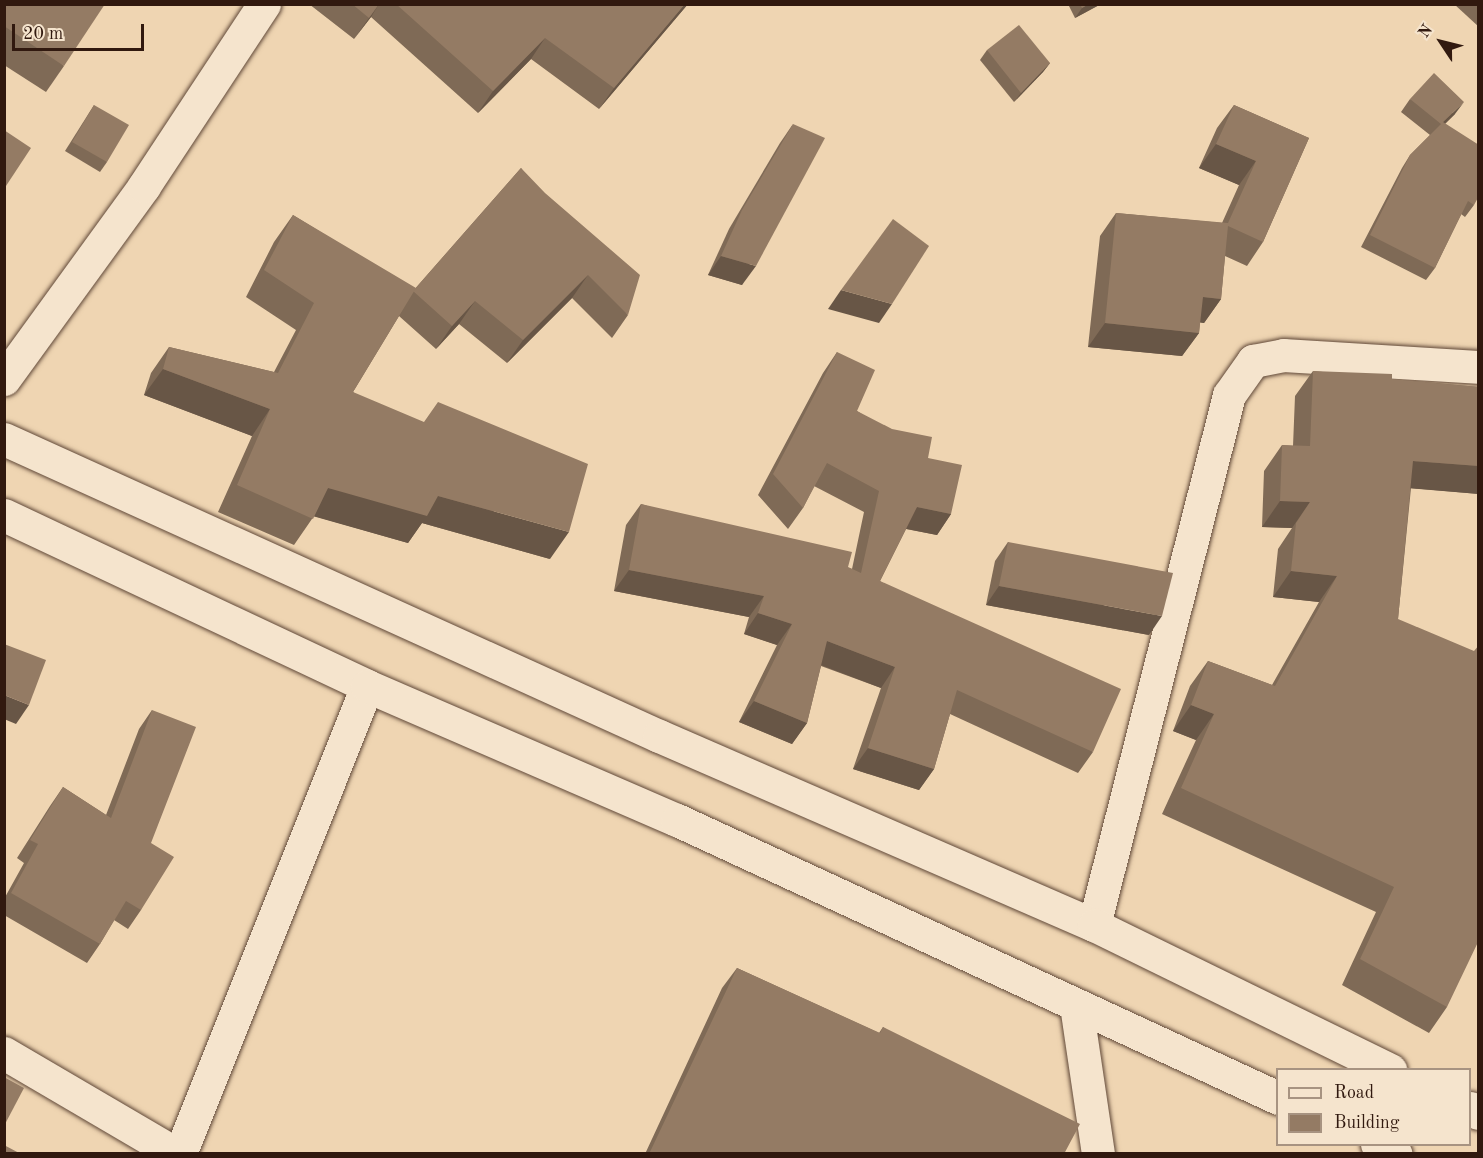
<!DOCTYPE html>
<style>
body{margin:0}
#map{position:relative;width:1483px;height:1158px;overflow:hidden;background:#efd5b2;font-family:"Old Standard TT",serif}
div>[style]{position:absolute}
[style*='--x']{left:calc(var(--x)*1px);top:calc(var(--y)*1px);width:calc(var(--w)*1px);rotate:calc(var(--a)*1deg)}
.roads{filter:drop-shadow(0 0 2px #604838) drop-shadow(0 0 2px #604838)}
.street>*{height:33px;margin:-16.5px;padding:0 16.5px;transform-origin:16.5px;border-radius:16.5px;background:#f5e4cd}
.secondary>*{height:33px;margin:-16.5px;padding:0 16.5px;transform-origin:16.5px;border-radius:16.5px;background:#f5e4cd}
.wall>*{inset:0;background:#7f6a56}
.shaded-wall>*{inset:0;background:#685646}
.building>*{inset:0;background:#947b64}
span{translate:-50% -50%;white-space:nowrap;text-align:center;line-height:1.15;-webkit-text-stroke:6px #f5e4cd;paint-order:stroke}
.frame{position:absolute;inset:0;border:6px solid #31190f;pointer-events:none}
.legend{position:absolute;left:1276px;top:1068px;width:195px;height:78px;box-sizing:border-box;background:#f5e4cd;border:2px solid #a79381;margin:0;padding:8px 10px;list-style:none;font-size:18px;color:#31190f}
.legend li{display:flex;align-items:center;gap:12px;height:30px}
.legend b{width:30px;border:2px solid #a79381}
.north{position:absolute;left:1411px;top:12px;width:60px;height:60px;-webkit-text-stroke:4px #f5e4cd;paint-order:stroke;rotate:305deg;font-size:16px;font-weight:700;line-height:24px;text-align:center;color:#31190f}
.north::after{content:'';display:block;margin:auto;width:21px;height:27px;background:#31190f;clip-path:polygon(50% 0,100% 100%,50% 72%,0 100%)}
.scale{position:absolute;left:12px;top:24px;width:132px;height:27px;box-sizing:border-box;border:3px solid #31190f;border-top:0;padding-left:8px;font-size:18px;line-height:21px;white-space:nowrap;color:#31190f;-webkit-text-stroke:4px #f5e4cd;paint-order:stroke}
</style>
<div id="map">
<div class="roads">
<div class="street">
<i style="--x:4;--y:379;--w:238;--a:-54"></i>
<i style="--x:144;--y:186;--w:218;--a:-56.6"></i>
<i style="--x:1094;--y:925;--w:547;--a:-75.71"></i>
<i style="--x:1229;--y:395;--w:42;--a:-54.8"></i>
<i style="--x:1253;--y:361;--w:31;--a:-11"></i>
<i style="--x:1283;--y:355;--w:195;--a:3.5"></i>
<i style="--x:1076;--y:1005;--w:151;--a:81.6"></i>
<i style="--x:4;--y:1053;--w:199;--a:30.4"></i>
<i style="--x:180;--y:1154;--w:504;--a:-68.22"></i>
</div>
<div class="secondary">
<i style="--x:4;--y:439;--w:719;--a:24.39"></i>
<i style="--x:659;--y:736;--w:474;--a:23.5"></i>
<i style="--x:1094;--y:925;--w:330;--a:26.1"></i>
<i style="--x:4;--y:515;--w:401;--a:25.2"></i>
<i style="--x:367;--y:686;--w:338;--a:23.4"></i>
<i style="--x:677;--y:820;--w:662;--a:24.82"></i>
<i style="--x:1470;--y:1108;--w:9;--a:32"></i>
<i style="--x:1377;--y:1144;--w:21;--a:28"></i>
</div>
</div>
<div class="wall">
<i style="clip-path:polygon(4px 4px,64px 66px,46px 92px,4px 65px)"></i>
<i style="clip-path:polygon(309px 4px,688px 4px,599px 109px,531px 59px,478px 113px,371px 17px,354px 39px)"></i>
<i style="clip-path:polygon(1068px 4px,1101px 4px,1075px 18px)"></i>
<i style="clip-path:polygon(1454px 4px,1479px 4px,1479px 27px)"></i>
<i style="clip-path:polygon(987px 50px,1050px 63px,1043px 72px,1014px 102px,980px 60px)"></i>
<i style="clip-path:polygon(1410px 99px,1455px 114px,1445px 124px,1474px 205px,1465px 217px,1461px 214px,1435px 268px,1426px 280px,1361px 247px,1402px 168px,1410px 155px,1430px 135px,1401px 112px)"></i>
<i style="clip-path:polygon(94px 105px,107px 162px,100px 172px,65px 151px)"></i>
<i style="clip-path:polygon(1234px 105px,1309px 138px,1263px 242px,1247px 266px,1225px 256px,1221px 299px,1204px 323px,1200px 322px,1199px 333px,1182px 356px,1088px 347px,1100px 236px,1116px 213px,1222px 223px,1239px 185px,1199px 168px,1217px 128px)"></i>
<i style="clip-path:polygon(793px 124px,742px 285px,708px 275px,729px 229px,780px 143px)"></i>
<i style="clip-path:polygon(521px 168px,628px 315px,612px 338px,572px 298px,507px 363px,459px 324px,436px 349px,399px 316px,353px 392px,550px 559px,422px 523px,408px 543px,314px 516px,294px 545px,218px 512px,252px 436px,144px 395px,151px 373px,169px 347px,274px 372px,296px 330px,246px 297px,274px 242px,293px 215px,414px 290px)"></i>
<i style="clip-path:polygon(837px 352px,857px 411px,928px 458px,951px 514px,937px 535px,906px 529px,880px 581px,1093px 752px,1078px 773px,950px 714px,934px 769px,919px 790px,853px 769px,881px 688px,821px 666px,807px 723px,792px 744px,739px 722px,777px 645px,744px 634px,749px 617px,614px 591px,626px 525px,641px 504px,852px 569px,864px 512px,814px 486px,803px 508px,788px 529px,758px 495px,823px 373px)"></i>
<i style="clip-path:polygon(1313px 371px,1392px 379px,1479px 387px,1479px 494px,1411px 488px,1398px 619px,1447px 1007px,1429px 1033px,1342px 985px,1376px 912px,1162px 814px,1196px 740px,1173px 731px,1190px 686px,1208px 661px,1272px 685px,1319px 602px,1273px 597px,1278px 549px,1292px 528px,1262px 527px,1264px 471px,1282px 445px,1293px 446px,1295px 396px)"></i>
<i style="clip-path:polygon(1008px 542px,1149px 635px,986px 605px,995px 561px)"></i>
<i style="clip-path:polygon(152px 710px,151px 843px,141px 910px,128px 929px,114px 920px,100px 944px,87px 963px,4px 915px,4px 899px,24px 863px,17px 858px,50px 806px,63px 787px,106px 815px,139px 729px)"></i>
<i style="clip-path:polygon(737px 968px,879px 1033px,883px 1027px,1064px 1154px,645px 1154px,722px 988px)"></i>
</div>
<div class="shaded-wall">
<i style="clip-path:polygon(379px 4px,371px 17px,354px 39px)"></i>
<i style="clip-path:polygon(685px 4px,688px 4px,599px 109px,614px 88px)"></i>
<i style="clip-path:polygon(1089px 4px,1101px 4px,1075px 18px,1082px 8px)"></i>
<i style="clip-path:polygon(545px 38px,531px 59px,478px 113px,493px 91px)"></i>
<i style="clip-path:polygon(1050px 63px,1043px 72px,1014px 102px,1021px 93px)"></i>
<i style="clip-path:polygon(1464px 102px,1455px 114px,1434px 134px,1443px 122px)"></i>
<i style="clip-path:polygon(1216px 144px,1256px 161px,1239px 185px,1199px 168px)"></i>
<i style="clip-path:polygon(721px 256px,756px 266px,742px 285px,708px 275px)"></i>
<i style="clip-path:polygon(588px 275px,572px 298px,507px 363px,523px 340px)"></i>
<i style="clip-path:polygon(841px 290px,892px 304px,879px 323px,828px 309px)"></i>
<i style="clip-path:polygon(1203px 297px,1221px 299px,1204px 323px,1186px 321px)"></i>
<i style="clip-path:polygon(475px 301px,459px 324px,436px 349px,452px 326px)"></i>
<i style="clip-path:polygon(1105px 323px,1199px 333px,1182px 356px,1088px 347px)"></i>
<i style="clip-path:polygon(163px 369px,270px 409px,252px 436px,144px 395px)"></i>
<i style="clip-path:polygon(1413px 461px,1479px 466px,1479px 494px,1395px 487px)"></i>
<i style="clip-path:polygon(328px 488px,438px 496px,569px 532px,550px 559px,422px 523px,408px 543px,309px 515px)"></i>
<i style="clip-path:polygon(1280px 501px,1310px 502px,1292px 528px,1262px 527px)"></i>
<i style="clip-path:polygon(917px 507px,951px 514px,937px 535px,902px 528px)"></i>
<i style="clip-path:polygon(629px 570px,764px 596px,749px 617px,614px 591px)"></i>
<i style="clip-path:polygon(1291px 571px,1337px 576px,1319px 602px,1273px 597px)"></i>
<i style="clip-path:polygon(999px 586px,1162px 616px,1149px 635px,986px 605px)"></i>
<i style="clip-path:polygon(758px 613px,792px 624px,777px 645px,744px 634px)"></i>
<i style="clip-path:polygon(827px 641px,895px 667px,881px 688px,813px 662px)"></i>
<i style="clip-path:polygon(4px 695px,29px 705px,16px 724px,4px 719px)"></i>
<i style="clip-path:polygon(754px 701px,807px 723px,792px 744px,739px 722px)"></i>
<i style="clip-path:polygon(1191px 705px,1214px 714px,1196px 740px,1173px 731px)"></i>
<i style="clip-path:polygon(868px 748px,934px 769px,919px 790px,853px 769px)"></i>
</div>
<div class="building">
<i style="clip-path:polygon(4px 4px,105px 4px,64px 66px,4px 26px)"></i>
<i style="clip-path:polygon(352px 4px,379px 4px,369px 18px)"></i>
<i style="clip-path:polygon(396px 4px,685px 4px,614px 88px,545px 38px,493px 91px)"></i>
<i style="clip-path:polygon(1080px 4px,1089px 4px,1082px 8px)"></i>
<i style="clip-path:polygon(1019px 25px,1050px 63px,1021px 93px,987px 50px)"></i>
<i style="clip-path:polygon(1434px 73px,1464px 102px,1443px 122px,1479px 145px,1479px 196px,1474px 205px,1468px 201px,1435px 268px,1370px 235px,1410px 155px,1441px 124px,1410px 99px)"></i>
<i style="clip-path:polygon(94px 105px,129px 125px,107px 162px,72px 142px)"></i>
<i style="clip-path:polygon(1234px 105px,1309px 138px,1263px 242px,1228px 226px,1221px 299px,1203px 297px,1199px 333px,1105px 323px,1116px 213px,1228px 223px,1256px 161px,1216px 144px)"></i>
<i style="clip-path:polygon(793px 124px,825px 138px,756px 266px,721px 256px,742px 210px)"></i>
<i style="clip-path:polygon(4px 130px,31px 148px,4px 189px)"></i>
<i style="clip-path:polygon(521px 168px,545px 193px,640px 275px,628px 315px,588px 275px,523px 340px,475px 301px,452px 326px,413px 291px)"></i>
<i style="clip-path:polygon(293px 215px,416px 288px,353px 392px,424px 422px,438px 402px,588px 464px,569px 532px,438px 496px,427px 516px,328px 488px,313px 519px,237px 485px,270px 409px,163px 369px,169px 347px,278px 373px,314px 303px,264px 270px)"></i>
<i style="clip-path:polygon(893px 219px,929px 246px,892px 304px,841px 290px)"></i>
<i style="clip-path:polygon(837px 352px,875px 370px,857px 411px,892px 429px,932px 437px,928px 458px,962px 465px,951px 514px,917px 507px,880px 581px,1121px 689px,1093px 752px,957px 690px,934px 769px,868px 748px,895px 667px,827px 641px,807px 723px,754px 701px,792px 624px,758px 613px,764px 596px,629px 570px,641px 504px,852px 552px,848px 567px,861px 573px,879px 491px,827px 463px,803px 508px,773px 474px)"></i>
<i style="clip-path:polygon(1313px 371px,1392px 374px,1392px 379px,1479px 387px,1479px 466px,1413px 461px,1398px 619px,1474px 651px,1479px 645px,1479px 940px,1447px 1007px,1360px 959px,1394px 887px,1181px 788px,1214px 714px,1191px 705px,1208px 661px,1275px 686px,1337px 576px,1291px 571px,1296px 523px,1310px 502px,1280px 501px,1282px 445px,1310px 446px)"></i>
<i style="clip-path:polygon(1008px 542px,1173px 573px,1162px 616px,999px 586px)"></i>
<i style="clip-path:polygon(4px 644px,46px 660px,29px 705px,4px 695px)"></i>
<i style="clip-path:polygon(152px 710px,196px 727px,151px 843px,174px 857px,141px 910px,126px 901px,100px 944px,11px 893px,38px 844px,30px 840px,63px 787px,111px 818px)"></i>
<i style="clip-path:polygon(737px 968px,880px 1033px,883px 1027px,1080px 1124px,1064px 1154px,649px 1154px)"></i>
<i style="clip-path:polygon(4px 1077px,24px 1088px,4px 1126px)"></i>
<i style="clip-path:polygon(4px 1145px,21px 1154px,4px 1154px)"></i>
</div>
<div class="frame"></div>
<ul class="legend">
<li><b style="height:8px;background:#f5e4cd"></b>Road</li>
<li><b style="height:16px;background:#947b64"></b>Building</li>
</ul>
<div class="north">N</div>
<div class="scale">20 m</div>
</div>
